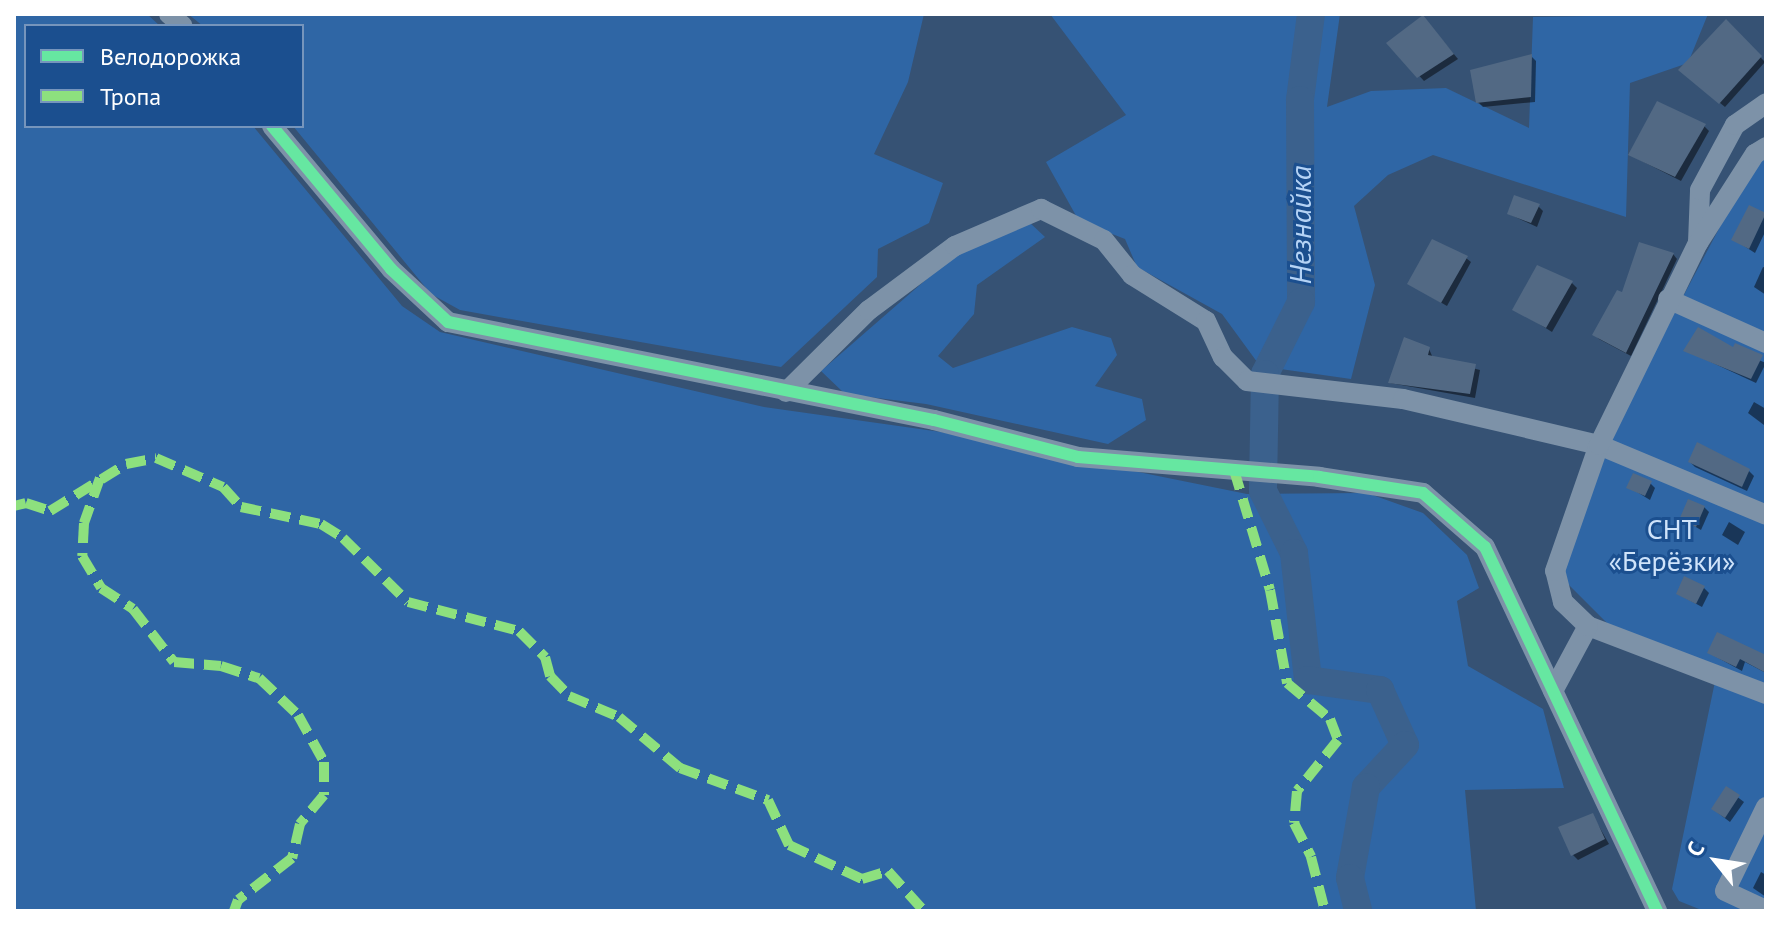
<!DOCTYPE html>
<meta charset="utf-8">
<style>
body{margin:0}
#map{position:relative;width:1780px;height:925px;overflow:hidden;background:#365274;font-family:"PT Sans",sans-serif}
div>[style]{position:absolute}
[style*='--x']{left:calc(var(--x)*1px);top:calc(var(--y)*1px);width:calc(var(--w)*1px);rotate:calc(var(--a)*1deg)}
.green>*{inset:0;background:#2f66a5}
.shadow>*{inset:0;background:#0007}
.river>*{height:28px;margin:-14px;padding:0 14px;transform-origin:14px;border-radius:14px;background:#3b618d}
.building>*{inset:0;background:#526984}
.minor>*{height:20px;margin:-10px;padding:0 10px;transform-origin:10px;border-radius:10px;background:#7d92a8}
.quiet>*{height:10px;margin-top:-5px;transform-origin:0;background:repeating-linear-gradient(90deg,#8de07e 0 20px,transparent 0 30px)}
.cycleway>*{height:12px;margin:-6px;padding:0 6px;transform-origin:6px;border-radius:6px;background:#66e7a1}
span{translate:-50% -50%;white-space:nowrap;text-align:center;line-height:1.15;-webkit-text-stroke:6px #1b4f8f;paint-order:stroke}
.park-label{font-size:28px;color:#cfe3fa}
.water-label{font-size:30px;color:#b5d3f5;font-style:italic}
.frame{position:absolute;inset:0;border:16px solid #fff;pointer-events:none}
.legend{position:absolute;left:24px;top:24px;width:280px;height:104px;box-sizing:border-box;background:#1b4f8f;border:2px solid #7695bc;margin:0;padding:10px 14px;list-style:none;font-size:24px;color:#fff}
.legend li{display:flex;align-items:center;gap:16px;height:40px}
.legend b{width:40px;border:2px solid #7695bc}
.north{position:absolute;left:1676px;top:821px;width:80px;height:80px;-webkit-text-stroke:6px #1b4f8f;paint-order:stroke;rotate:300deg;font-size:22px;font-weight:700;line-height:32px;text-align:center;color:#fff}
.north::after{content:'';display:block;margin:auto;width:28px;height:36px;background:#fff;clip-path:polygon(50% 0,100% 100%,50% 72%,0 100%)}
</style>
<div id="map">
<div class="green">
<i style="clip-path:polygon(14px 14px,147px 14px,160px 26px,26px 26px,26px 126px,253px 126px,402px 306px,440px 332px,764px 407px,941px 432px,1247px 494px,1367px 493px,1423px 513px,1467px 555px,1479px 588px,1457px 601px,1468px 666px,1543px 709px,1564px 788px,1465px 790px,1476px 911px,14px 911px)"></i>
<i style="clip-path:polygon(188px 14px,924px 14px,908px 82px,874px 154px,943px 183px,929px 223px,878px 249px,877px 277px,781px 367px,460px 310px,431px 294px,293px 126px,302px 126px,302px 26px,203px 26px)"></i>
<i style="clip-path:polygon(1050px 14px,1340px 14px,1327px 107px,1371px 91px,1446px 88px,1529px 128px,1533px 17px,1708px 14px,1688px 63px,1630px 83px,1626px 217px,1433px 155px,1388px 175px,1354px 206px,1375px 285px,1351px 379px,1260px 366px,1222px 314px,1137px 267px,1125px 239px,1079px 221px,1046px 162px,1126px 115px)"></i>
<i style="clip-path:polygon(1766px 140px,1766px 911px,1704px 911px,1679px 901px,1672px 889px,1718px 667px,1608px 624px,1562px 578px,1607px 440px)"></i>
<i style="clip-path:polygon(1028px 221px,1045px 237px,977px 285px,974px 314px,938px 356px,953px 368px,1072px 327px,1111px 338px,1117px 355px,1095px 386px,1142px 399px,1146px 420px,1108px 444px,926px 404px,845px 394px,821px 371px,952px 257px)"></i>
</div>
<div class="shadow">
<i style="clip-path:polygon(1726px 22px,1765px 62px,1725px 107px,1686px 75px)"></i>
<i style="clip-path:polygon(1428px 23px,1458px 59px,1424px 81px,1389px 43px)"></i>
<i style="clip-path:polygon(1531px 56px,1536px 61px,1535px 102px,1483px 107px,1478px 102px)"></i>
<i style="clip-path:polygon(1704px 126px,1709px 131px,1681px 181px,1630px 155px)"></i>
<i style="clip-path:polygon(1538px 206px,1543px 211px,1537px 227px,1509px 214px)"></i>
<i style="clip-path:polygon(1750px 207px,1766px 216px,1766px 230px,1755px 253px,1733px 239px)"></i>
<i style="clip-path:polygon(1673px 254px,1677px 259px,1631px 356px,1599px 339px,1594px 334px,1623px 295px)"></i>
<i style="clip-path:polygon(1466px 258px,1471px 262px,1447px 306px,1409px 284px)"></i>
<i style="clip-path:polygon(1763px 267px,1766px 268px,1766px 295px,1754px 287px)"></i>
<i style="clip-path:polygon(1572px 283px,1577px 288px,1552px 332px,1515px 309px)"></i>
<i style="clip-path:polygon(1429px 349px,1433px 358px,1480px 370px,1475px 398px,1390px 383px)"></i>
<i style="clip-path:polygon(1685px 350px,1734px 350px,1766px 363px,1756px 383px)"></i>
<i style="clip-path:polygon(1754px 402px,1766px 409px,1764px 425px,1748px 413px)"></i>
<i style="clip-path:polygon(1698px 445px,1749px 471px,1754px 476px,1747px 491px,1695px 467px,1690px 462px)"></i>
<i style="clip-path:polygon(1650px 483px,1655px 488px,1650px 500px,1629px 487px)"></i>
<i style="clip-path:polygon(1704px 507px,1709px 512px,1701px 530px,1682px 519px)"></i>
<i style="clip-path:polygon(1729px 522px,1745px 532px,1738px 545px,1722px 535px)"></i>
<i style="clip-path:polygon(1704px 588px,1709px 593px,1702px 607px,1678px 594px)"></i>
<i style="clip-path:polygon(1709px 653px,1766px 657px,1766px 673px,1745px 662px,1742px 671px)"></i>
<i style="clip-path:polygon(1727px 789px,1744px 802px,1730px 822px,1718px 813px)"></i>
<i style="clip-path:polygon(1593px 816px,1609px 844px,1578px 860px,1573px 855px)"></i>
<i style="clip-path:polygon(1761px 872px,1766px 875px,1766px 897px,1753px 888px)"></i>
</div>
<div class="river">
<i style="--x:1311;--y:14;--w:87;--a:97.3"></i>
<i style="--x:1300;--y:100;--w:202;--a:89.7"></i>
<i style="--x:1301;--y:302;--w:80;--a:116.6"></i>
<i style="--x:1265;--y:374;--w:117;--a:91"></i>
<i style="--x:1263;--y:491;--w:69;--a:63.4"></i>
<i style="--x:1294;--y:553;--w:128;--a:83.7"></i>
<i style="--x:1308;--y:680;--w:73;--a:7.9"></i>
<i style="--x:1380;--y:690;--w:60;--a:65.6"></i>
<i style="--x:1405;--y:745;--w:57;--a:132.9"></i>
<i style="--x:1366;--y:787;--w:92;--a:100"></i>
<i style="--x:1350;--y:878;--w:34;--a:76"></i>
</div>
<div class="building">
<i style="clip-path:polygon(1423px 15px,1454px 54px,1417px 78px,1386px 43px)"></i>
<i style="clip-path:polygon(1726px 19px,1762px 56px,1719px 104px,1678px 70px)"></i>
<i style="clip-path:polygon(1532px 54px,1531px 97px,1476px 103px,1470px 70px)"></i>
<i style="clip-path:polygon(1657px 101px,1706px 124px,1675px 177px,1628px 155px)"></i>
<i style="clip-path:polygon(1514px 195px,1540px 204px,1531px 223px,1507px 214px)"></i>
<i style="clip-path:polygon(1749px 205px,1766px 213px,1749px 249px,1731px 240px)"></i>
<i style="clip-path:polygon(1432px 239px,1468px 256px,1441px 303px,1407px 284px)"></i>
<i style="clip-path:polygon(1639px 242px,1674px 253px,1626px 353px,1592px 335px,1617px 290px,1622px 292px)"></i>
<i style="clip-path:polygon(1537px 265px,1573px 281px,1546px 328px,1512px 310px)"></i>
<i style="clip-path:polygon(1698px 327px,1733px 347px,1735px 343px,1763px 355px,1751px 379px,1683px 351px)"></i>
<i style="clip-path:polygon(1404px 337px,1430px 347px,1428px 355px,1476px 364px,1470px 394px,1388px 383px)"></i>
<i style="clip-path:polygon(1697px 442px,1750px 469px,1742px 487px,1688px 462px)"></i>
<i style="clip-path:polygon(1633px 473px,1652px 481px,1645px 496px,1626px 488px)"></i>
<i style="clip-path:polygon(1688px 499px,1705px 506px,1696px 527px,1679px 520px)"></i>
<i style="clip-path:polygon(1684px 576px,1705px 586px,1696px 604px,1676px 594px)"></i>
<i style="clip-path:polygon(1717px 632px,1766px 655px,1766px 673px,1740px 659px,1736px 667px,1707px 653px)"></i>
<i style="clip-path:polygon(1726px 786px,1740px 795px,1725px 818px,1711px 809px)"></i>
<i style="clip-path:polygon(1593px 813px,1605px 839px,1571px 856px,1558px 827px)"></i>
</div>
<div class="minor">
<i style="--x:169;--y:14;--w:18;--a:41"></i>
<i style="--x:272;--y:126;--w:186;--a:50.2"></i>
<i style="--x:391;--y:269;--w:78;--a:42.9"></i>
<i style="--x:448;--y:322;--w:496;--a:11.4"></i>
<i style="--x:934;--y:420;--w:149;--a:14.4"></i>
<i style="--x:1078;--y:457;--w:242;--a:4.7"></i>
<i style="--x:1319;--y:477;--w:105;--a:8.7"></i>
<i style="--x:1423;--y:493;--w:82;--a:41.1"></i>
<i style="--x:1485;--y:547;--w:403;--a:64.7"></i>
<i style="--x:1698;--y:243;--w:53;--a:-87.8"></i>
<i style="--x:1700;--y:190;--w:74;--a:-61.7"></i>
<i style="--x:1735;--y:125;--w:38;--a:-35"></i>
<i style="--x:1668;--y:299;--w:107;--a:24.2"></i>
<i style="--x:786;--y:392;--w:117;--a:-44.7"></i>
<i style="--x:869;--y:310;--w:107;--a:-36.7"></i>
<i style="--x:955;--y:246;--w:94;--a:-23.3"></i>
<i style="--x:1041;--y:209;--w:70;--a:26.2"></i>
<i style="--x:1104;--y:240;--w:45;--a:51.3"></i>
<i style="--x:1132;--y:275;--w:87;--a:31.9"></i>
<i style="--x:1206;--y:321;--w:40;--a:65"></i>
<i style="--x:1223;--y:357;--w:34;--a:45"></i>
<i style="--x:1247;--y:381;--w:157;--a:6.6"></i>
<i style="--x:1403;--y:399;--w:201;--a:13.2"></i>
<i style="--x:1599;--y:445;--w:181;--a:22.7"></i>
<i style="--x:1588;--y:626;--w:191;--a:20.9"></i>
<i style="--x:1553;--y:691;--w:74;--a:-61.7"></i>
<i style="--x:1588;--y:626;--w:35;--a:-136"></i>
<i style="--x:1563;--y:602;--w:32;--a:-104"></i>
<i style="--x:1555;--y:571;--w:133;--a:-70.8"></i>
<i style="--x:1599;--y:445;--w:225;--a:-63.9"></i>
<i style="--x:1698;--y:243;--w:106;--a:-57.4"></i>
<i style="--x:1755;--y:154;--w:13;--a:-32"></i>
<i style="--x:1766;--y:807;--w:93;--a:116"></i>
<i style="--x:1725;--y:891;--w:45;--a:24.9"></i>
</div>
<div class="quiet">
<i style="--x:1234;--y:470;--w:125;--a:73.3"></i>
<i style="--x:1270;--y:590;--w:95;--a:79.6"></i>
<i style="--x:1287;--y:683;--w:56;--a:39.9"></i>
<i style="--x:1330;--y:719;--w:22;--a:69"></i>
<i style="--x:1338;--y:740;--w:65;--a:128.8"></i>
<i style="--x:1297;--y:791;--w:32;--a:95"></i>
<i style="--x:1294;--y:823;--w:38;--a:63"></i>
<i style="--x:1311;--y:857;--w:56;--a:75.5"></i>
<i style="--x:100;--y:478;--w:48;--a:109.6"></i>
<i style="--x:84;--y:523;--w:33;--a:93"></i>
<i style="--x:82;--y:556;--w:37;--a:59"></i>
<i style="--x:101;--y:588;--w:38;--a:33"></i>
<i style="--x:133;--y:609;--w:67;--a:52.3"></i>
<i style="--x:174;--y:662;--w:47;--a:4.9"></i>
<i style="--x:221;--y:666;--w:40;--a:18"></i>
<i style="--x:259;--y:678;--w:54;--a:43.5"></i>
<i style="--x:298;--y:715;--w:54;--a:61"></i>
<i style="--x:324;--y:762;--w:33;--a:90"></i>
<i style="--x:324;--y:795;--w:38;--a:130"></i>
<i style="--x:300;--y:824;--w:35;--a:103"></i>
<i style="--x:292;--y:858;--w:68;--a:142.1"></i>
<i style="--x:238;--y:900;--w:12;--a:110"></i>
<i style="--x:14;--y:506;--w:12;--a:-14"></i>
<i style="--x:26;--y:503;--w:25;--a:18"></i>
<i style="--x:50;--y:511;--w:89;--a:-31.7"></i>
<i style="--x:126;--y:464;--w:31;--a:-11"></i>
<i style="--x:156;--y:458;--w:73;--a:23.4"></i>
<i style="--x:223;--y:487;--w:27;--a:48"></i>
<i style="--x:241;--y:507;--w:82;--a:12"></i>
<i style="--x:321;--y:524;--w:26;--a:32"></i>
<i style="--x:343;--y:538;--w:91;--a:44.6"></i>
<i style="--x:408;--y:602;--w:115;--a:14.6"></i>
<i style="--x:519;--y:631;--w:37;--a:45"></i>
<i style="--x:545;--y:657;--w:20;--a:75"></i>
<i style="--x:550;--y:676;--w:28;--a:46"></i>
<i style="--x:569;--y:696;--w:54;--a:22.8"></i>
<i style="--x:619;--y:717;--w:80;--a:39.9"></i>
<i style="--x:680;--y:768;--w:94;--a:20"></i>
<i style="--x:768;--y:800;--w:50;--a:65"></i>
<i style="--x:789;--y:845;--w:81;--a:25"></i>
<i style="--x:862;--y:879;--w:27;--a:-17"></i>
<i style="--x:888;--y:871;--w:54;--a:48"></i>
</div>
<div class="cycleway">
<i style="--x:272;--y:126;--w:186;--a:50.2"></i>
<i style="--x:391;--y:269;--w:78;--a:42.9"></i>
<i style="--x:448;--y:322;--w:496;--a:11.4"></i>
<i style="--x:934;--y:420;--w:149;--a:14.4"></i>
<i style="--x:1078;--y:457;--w:242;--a:4.7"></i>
<i style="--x:1319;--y:477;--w:105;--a:8.7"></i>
<i style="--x:1423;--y:493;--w:82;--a:41.1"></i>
<i style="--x:1485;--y:547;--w:403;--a:64.7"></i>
</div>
<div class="park-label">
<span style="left:1672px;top:545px">СНТ<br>«Берёзки»</span>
</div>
<div class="water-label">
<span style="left:1300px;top:225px;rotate:-90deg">Незнайка</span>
</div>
<div class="frame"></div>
<ul class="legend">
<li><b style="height:10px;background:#66e7a1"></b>Велодорожка</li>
<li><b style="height:10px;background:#8de07e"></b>Тропа</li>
</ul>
<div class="north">С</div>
</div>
